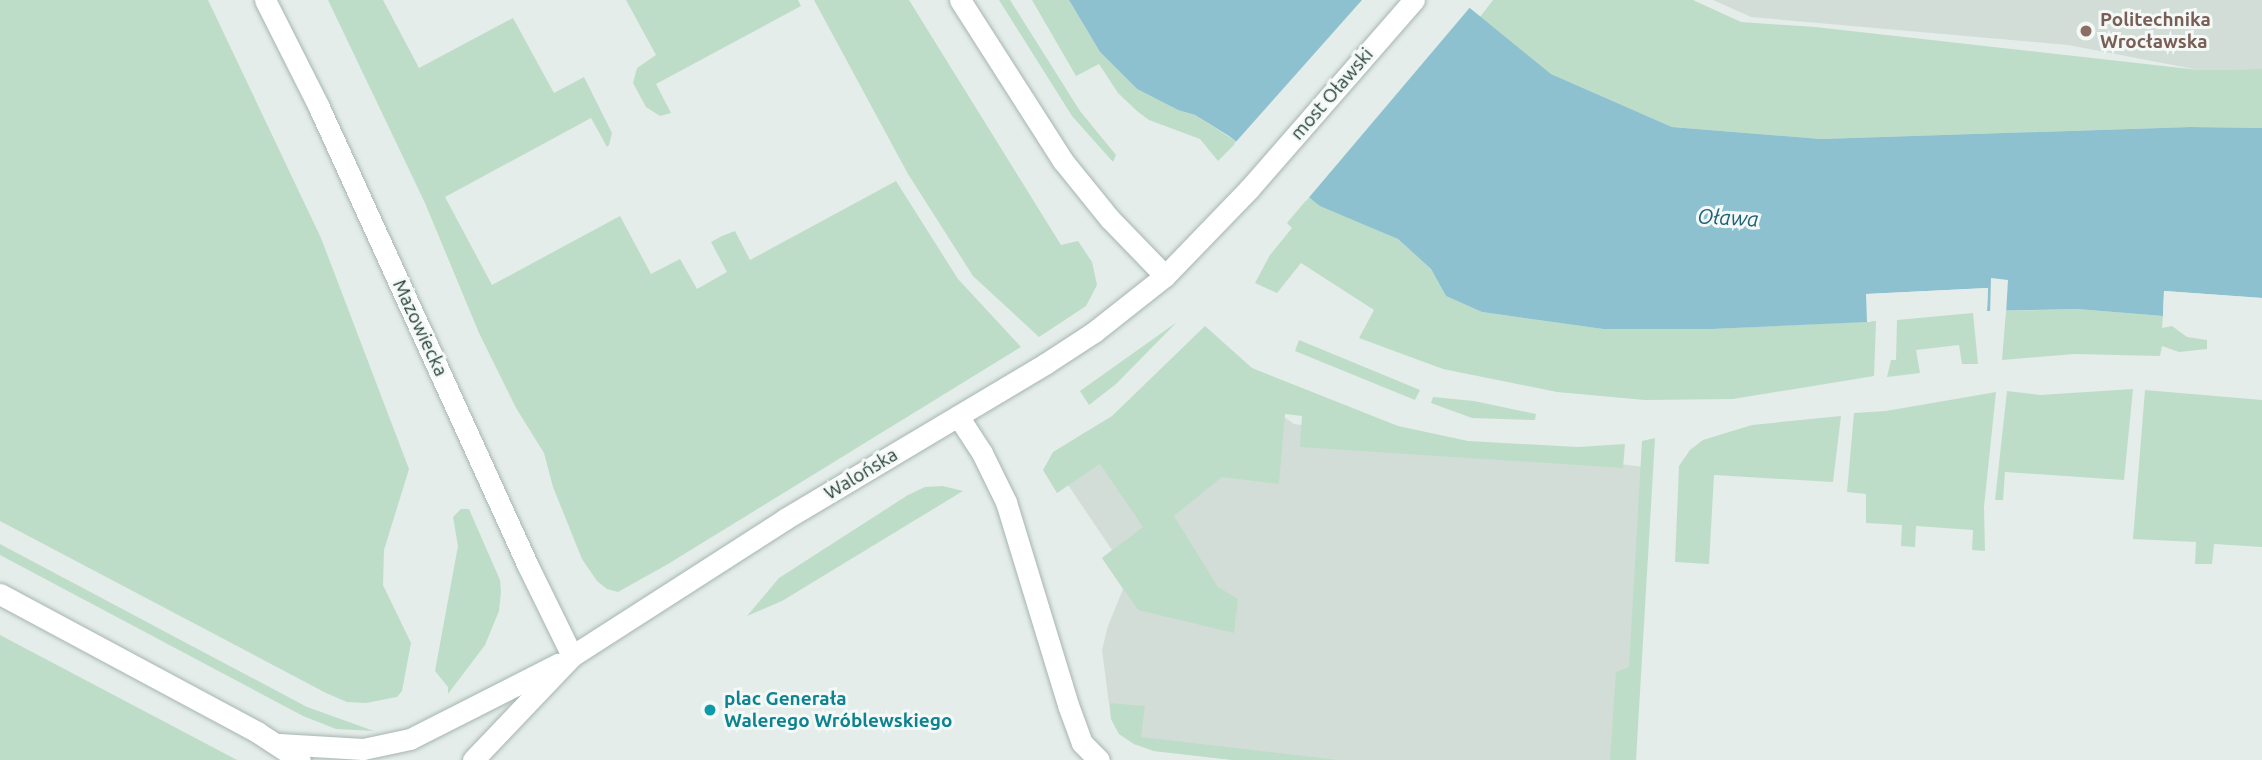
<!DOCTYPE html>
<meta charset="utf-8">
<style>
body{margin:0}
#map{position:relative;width:2262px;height:760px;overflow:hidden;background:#e4ede9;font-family:Ubuntu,sans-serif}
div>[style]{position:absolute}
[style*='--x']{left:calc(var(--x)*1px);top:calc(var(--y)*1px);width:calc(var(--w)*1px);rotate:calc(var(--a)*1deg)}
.built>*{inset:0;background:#d2ddd8}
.green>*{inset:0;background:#beddc8}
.water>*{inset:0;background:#8ec1cf}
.pier>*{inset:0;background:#e4ede9}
.roads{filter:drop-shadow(0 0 2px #a7b5b0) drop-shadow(0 0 2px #a7b5b0)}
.minor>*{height:21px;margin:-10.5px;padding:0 10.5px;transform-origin:10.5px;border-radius:10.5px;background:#fff}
.tertiary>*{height:21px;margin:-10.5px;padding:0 10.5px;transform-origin:10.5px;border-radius:10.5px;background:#fff}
.secondary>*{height:21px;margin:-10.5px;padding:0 10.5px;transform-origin:10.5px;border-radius:10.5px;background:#fff}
.dots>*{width:19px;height:19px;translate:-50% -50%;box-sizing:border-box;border:4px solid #f4f9f7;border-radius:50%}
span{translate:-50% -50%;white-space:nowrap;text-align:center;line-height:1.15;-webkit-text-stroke:6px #f4f9f7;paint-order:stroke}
.education-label{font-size:19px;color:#785e54;font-weight:700}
.left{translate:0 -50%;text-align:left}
.street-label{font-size:19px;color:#243e38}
.culture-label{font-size:19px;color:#0d838f;font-weight:700}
.water-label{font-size:21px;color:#206377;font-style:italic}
</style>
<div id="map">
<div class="built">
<i style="clip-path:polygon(1713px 0,2262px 0,2262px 69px,2199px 70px,2068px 45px,1751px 17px)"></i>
<i style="clip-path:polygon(1193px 352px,1294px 424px,1652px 468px,1630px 760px,1233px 760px,1154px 751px,1134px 744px,1119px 734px,1111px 719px,1102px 650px,1108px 626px,1123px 589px,1102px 558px,1112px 550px,1068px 485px,1057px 493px)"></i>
</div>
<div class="green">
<i style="clip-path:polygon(0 0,208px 0,321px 238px,409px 469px,384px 550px,383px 585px,411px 643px,402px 691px,397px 697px,366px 703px,347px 702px,326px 693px,0 521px)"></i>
<i style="clip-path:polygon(328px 0,383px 0,419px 68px,513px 18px,554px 93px,584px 77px,612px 133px,609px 145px,607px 147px,591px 118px,445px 197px,492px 285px,620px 216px,651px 274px,680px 259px,697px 289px,727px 272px,711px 242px,722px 236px,735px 231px,750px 260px,896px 181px,958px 279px,1021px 347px,668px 564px,618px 592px,607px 589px,597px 581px,582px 559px,553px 487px,544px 453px,516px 408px,479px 333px,425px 203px)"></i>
<i style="clip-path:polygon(626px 0,798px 0,801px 6px,656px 84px,671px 113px,660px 116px,646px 107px,633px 83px,637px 68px,656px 55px)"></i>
<i style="clip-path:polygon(814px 0,909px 0,1061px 245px,1078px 241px,1092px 262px,1097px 285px,1086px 306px,1039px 337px,973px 276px,908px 174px)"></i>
<i style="clip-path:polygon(999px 0,1010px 0,1080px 111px,1116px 155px,1113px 162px,1072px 116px)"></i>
<i style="clip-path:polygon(1032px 0,1069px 0,1100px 52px,1137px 89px,1178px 110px,1195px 115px,1237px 142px,1218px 161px,1200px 139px,1149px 120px,1137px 111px,1118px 93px,1099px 64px,1076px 76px)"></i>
<i style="clip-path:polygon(1493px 0,1693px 0,1741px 22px,1815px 27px,2199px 70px,2262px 69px,2262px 128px,2190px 127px,1821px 139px,1672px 127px,1551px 74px,1480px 17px)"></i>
<i style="clip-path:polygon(1308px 198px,1398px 239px,1431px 269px,1446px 296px,1482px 312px,1603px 329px,1712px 329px,1876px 321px,1874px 376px,1733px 399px,1645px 400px,1557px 392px,1443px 369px,1359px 338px,1374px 310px,1301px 263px,1277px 293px,1255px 283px,1270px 255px,1292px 228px,1287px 223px)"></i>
<i style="clip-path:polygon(2077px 309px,2163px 316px,2162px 328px,2172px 326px,2187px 337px,2207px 340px,2207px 349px,2179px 352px,2162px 346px,2160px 356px,2075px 354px,2002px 360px,2006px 311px)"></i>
<i style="clip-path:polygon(1973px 313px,1978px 364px,1962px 364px,1959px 345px,1916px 350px,1920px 373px,1887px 377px,1891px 360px,1896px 360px,1897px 320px)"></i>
<i style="clip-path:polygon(1177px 322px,1116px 384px,1089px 405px,1080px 391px)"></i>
<i style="clip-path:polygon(1205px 326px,1252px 368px,1398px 426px,1468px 441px,1578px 447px,1625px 444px,1623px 468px,1300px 447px,1302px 416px,1285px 414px,1279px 484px,1222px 477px,1174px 516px,1218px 587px,1238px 599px,1234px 633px,1138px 610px,1102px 558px,1143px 527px,1100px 464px,1057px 493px,1043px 470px,1053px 452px,1112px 416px)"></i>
<i style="clip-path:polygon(1299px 340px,1420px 390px,1415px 400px,1295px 351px)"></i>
<i style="clip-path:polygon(2133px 389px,2124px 480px,2005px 472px,2003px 500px,1995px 500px,2007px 391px,2040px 395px)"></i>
<i style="clip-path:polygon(2145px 390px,2262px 400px,2262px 547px,2214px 544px,2212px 564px,2195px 564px,2196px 542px,2133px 539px)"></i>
<i style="clip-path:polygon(1996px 392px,1984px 507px,1985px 551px,1972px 550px,1973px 530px,1916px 526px,1915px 547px,1901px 546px,1902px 525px,1866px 523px,1866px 494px,1847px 492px,1854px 413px,1886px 411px)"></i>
<i style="clip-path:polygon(1433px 397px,1474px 401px,1536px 414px,1535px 420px,1472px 418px,1431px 403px)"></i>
<i style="clip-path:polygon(1841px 416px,1833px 482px,1714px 475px,1709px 564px,1675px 562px,1679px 466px,1690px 450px,1703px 440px,1752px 425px)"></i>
<i style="clip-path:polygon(1655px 438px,1636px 760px,1610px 760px,1616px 672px,1629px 667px,1642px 441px)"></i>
<i style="clip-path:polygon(943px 486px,963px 491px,782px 601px,747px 616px,779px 578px,908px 495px,925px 487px)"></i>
<i style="clip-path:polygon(461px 509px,469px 509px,500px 580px,501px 592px,499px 611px,485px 645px,448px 694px,448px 687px,435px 671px,458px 546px,453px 517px)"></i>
<i style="clip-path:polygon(0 544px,307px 707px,374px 731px,336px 729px,303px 716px,0 555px)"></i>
<i style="clip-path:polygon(0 635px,237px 760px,0 760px)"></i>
<i style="clip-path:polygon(1110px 703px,1145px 706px,1141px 737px,1338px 760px,1233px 760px,1154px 751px,1134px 744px,1119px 734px,1111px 719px)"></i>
</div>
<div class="water">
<i style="clip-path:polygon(1069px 0,1460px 0,1551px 74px,1672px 127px,1821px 139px,2190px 127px,2262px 128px,2262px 298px,2164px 291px,2163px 316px,2077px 309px,1987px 311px,1988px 288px,1867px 294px,1867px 322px,1712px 329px,1603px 329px,1482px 312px,1446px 296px,1431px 269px,1398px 239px,1320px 206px,1229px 136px,1195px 115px,1178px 110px,1137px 89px,1100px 52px)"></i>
</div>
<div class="pier">
<i style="clip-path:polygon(1362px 0,1465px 0,1472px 5px,1306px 201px,1234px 144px)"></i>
<i style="clip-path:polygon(1991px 278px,2008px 280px,2006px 314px,1990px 315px)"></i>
<i style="clip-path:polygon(1988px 288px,1987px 311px,1983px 312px,1985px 291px,1870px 297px,1871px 322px,1867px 322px,1866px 294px)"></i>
<i style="clip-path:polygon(2164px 291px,2262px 298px,2262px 302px,2167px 295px,2167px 317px,2163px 316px)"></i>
</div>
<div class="roads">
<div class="minor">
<i style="--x:265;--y:0;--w:118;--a:63.2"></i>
<i style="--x:318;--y:105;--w:507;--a:65.51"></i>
<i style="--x:528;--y:566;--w:100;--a:63.9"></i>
<i style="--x:960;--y:0;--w:191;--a:57.4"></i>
<i style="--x:1063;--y:161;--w:75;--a:51"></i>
<i style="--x:1110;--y:219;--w:79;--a:46"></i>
<i style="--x:958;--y:416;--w:44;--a:57"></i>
<i style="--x:982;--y:453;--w:55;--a:63.9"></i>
<i style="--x:1006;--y:502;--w:212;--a:73"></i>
<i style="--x:1068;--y:705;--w:40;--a:69.8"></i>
<i style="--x:1082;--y:743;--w:24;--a:45"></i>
</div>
<div class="tertiary">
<i style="--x:279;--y:744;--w:84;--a:3.4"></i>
<i style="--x:363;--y:749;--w:48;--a:-12"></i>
<i style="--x:410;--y:739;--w:166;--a:-26.9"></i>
<i style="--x:473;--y:760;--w:144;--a:-46.4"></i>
<i style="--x:572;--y:656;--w:253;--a:-32.7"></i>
<i style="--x:785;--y:519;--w:303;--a:-30.8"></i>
<i style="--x:1045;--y:364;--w:59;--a:-33.1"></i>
<i style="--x:1094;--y:332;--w:90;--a:-38.3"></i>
<i style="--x:1165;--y:276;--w:121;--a:-46"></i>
<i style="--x:1249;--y:189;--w:251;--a:-48.9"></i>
</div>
<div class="secondary">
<i style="--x:0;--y:594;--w:292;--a:28.2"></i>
<i style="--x:257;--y:732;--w:51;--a:33.1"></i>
</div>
</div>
<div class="dots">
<i style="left:2086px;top:31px;background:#8d6e63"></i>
<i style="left:710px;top:710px;background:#0f9aa8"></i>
</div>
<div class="education-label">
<span class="left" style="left:2100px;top:31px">Politechnika<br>Wrocławska</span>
</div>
<div class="street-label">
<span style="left:1332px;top:94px;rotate:-49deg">most Oławski</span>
<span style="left:420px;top:328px;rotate:65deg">Mazowiecka</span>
<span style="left:861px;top:474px;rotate:-31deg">Walońska</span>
</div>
<div class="culture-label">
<span class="left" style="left:724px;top:710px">plac Generała<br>Walerego Wróblewskiego</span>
</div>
<div class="water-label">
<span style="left:1728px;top:217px;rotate:3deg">Oława</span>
</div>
</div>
